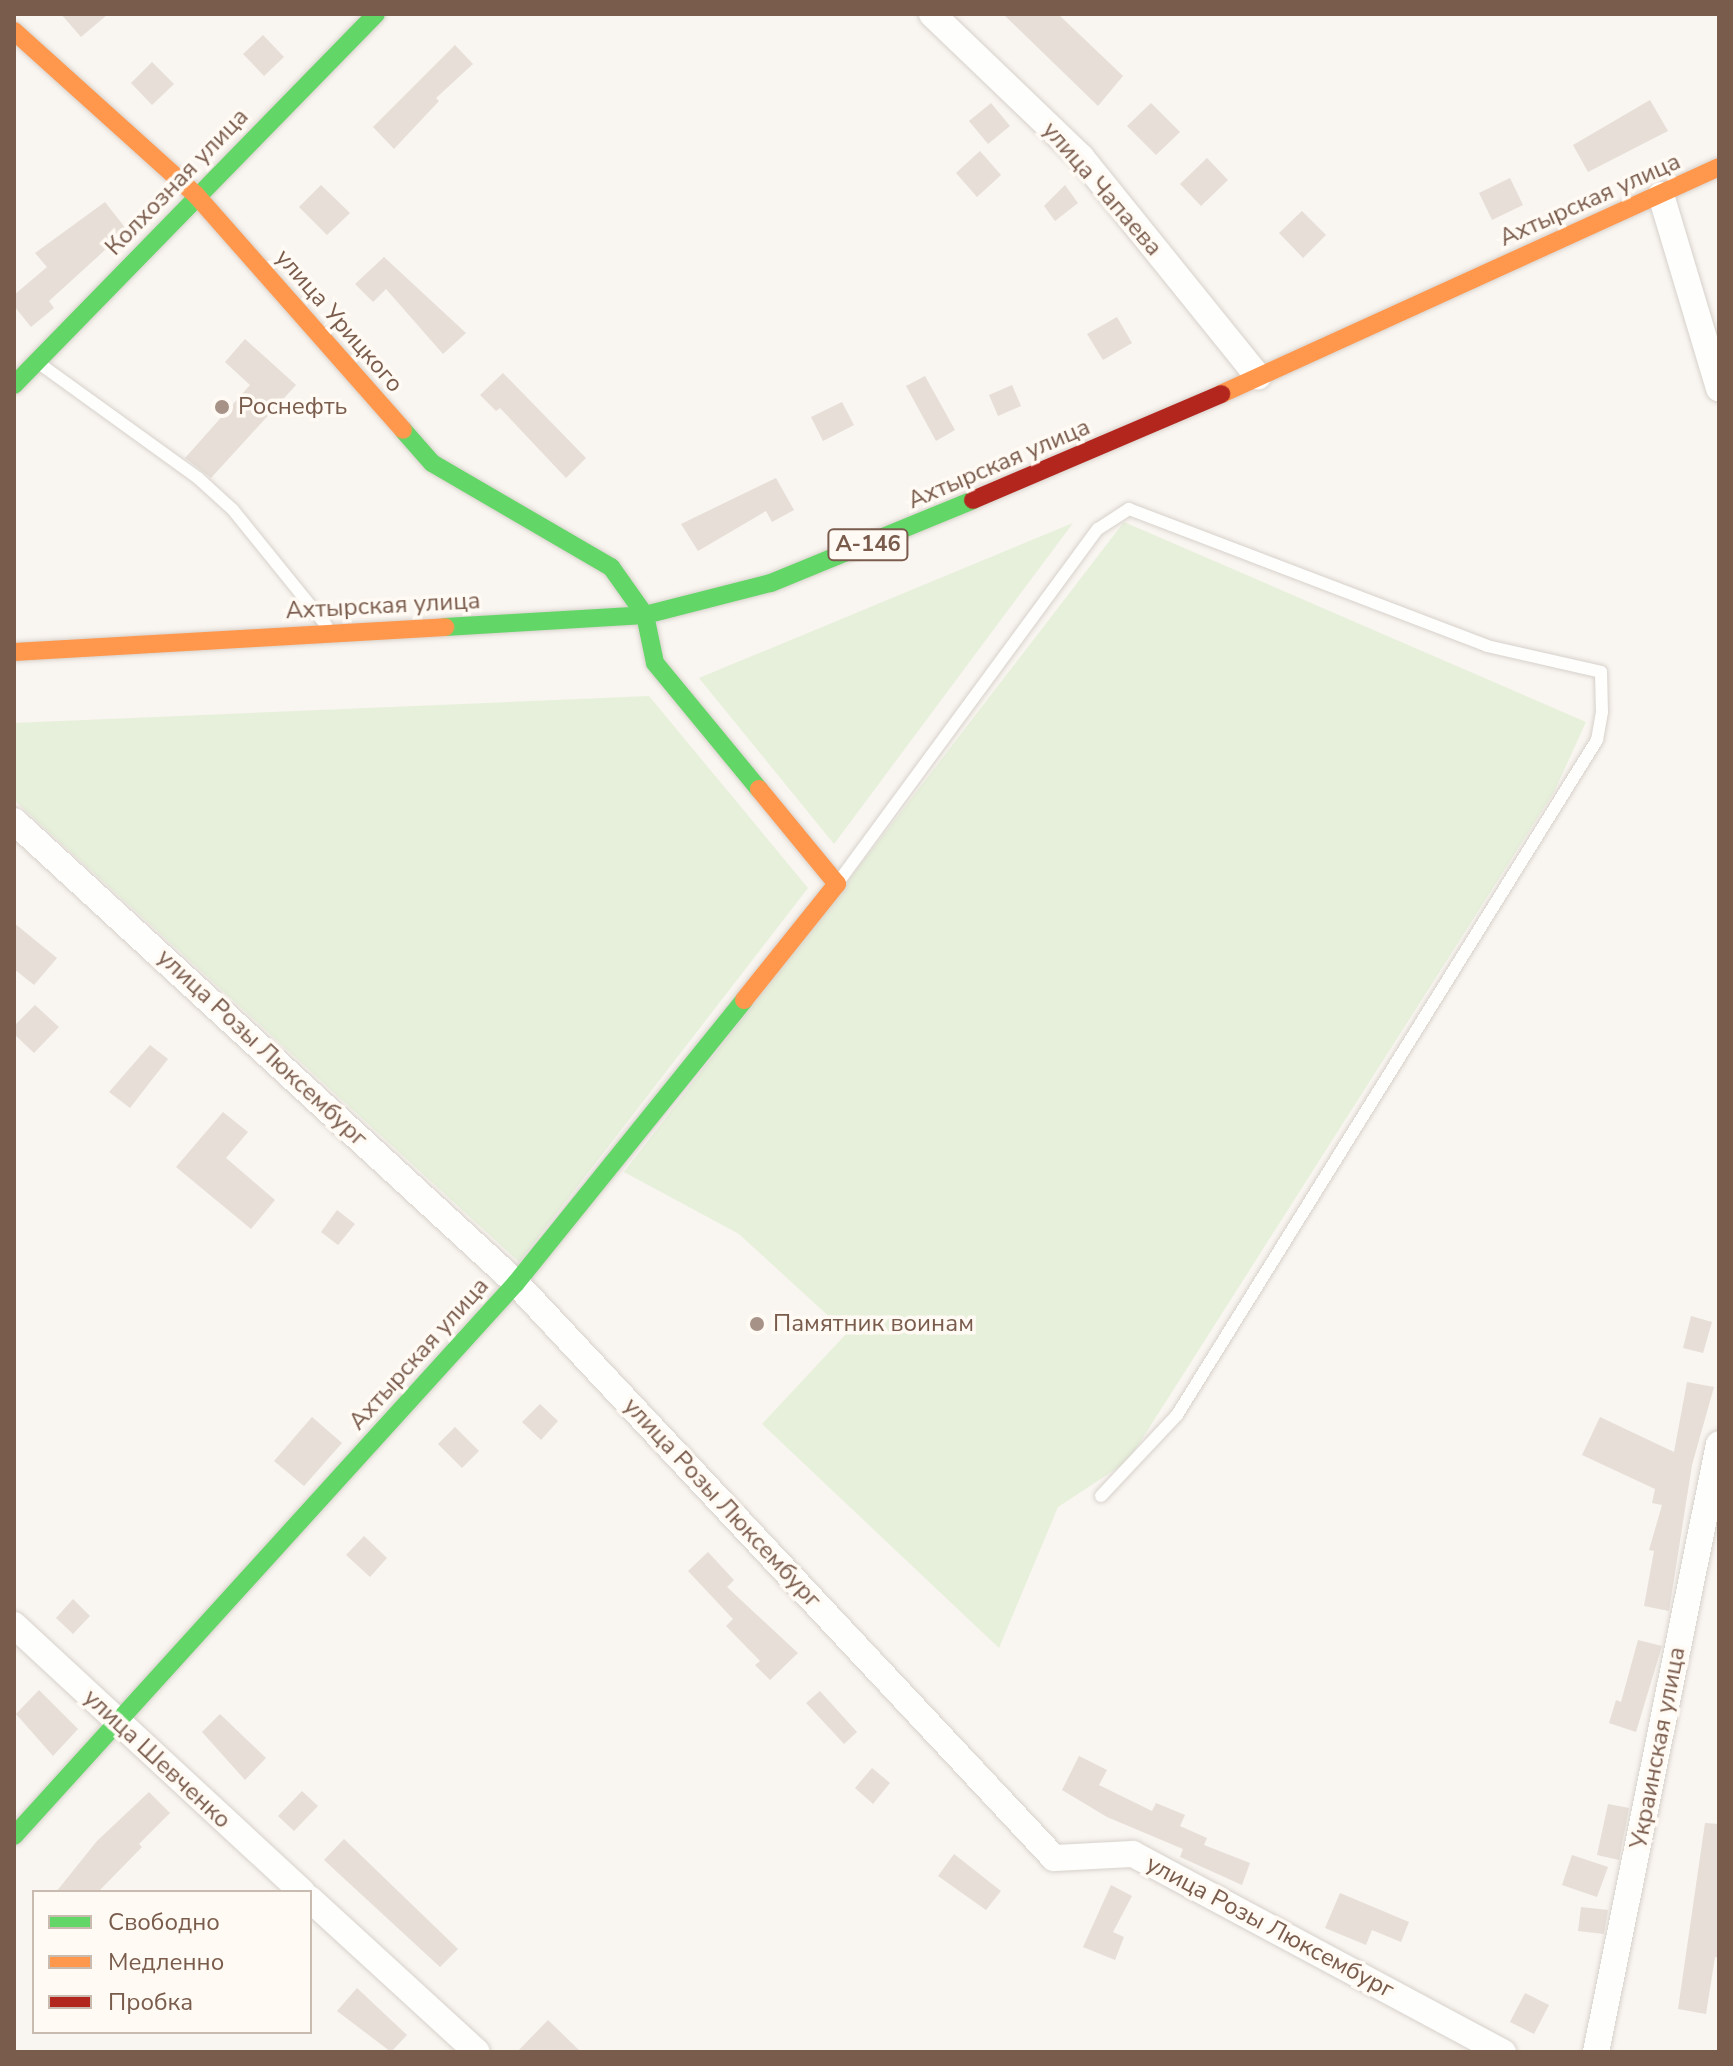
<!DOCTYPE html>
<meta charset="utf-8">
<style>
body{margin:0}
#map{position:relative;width:1733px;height:2066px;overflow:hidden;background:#f9f5f0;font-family:"Nunito Sans",sans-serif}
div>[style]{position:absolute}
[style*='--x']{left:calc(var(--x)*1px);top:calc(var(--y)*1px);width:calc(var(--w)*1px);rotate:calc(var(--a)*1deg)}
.green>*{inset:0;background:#e7f0db}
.building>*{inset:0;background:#e6ded7}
.roads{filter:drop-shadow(0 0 2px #d7d1cb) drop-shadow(0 0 2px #d7d1cb)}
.lane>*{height:12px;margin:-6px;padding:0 6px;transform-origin:6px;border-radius:6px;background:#fefefd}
.street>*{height:26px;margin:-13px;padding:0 13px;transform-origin:13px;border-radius:13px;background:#fefefd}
.fast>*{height:18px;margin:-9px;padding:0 9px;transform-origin:9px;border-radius:9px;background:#63d668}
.slow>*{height:18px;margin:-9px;padding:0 9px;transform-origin:9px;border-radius:9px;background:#ff974d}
.jam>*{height:18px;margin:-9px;padding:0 9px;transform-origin:9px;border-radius:9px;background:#b3261e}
.dots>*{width:22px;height:22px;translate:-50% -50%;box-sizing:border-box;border:4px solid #fffaf3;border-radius:50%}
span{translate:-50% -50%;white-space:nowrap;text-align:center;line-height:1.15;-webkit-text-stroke:7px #fffaf3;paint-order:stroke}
.shield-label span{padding:2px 6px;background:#fffaf3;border:2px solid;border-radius:6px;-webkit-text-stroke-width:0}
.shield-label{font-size:22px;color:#7a5c4d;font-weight:700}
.street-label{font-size:24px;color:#7a5c4d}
.poi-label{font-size:24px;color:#7a5c4d}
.left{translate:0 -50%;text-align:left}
.frame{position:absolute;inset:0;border:16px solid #7a5c4d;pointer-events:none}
.legend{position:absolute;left:32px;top:1890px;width:280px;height:144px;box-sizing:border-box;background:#fffaf3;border:2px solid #cabbb1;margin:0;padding:10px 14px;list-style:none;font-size:24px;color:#7a5c4d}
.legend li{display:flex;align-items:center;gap:16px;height:40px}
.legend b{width:40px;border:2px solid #cabbb1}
</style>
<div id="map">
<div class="green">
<i style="clip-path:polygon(1124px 522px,1586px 722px,1554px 792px,1128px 1461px,1058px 1507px,999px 1648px,762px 1424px,847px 1333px,739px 1234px,624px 1172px)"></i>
<i style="clip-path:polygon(1073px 523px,834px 844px,699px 678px)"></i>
<i style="clip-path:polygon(649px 696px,808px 888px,519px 1262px,14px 800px,14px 723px)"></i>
</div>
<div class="building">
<i style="clip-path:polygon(61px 14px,108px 14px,81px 37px)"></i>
<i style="clip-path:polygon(1003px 14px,1058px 14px,1123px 76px,1098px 106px)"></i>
<i style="clip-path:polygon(263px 35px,284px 57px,264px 76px,243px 54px)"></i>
<i style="clip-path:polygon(455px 45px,473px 64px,436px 98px,439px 101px,394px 149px,373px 127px)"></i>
<i style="clip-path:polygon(152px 62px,174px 84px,152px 105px,131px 83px)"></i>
<i style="clip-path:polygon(1650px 100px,1668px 131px,1588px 172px,1573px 145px)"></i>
<i style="clip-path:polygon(991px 103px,1010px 126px,988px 144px,969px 121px)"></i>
<i style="clip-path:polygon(1151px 103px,1180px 132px,1156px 155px,1127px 126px)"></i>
<i style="clip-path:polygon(980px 151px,1001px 175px,977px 197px,956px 173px)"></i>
<i style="clip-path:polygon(1207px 158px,1228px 180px,1201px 206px,1180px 184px)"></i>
<i style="clip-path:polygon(1510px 178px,1523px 205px,1492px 220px,1479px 193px)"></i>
<i style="clip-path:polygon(321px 185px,350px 213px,327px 235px,299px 207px)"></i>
<i style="clip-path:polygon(1065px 185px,1078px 203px,1055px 221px,1044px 206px)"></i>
<i style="clip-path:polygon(105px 202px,127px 230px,49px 301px,54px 308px,31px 327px,14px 306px,14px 295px,47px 267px,35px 253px)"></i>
<i style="clip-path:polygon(1302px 211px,1326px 235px,1303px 258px,1279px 233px)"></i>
<i style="clip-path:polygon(384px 257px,466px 333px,443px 354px,386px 289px,373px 302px,355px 284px)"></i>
<i style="clip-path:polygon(1117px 317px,1132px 343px,1103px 360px,1087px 334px)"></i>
<i style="clip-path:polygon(245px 339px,296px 385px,211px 478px,185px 458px,250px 385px,225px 362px)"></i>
<i style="clip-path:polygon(503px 373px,586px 458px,566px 478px,500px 408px,496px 411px,480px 395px)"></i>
<i style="clip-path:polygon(925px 376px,955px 430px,936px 441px,906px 386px)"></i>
<i style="clip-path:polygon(1012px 385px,1021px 406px,998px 416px,989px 395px)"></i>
<i style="clip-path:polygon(842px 402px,854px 425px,823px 441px,811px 417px)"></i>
<i style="clip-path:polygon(776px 478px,794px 510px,772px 522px,766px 511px,698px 551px,681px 524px)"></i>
<i style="clip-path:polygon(14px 923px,57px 958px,34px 985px,14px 969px)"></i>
<i style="clip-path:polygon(35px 1005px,59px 1027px,34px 1053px,14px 1034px,14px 1026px)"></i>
<i style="clip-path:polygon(150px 1045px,168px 1059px,130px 1108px,109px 1092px)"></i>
<i style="clip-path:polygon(223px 1112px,248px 1132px,226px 1158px,275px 1200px,251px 1229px,176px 1167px)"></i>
<i style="clip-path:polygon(337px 1210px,355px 1224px,338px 1245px,321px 1232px)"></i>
<i style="clip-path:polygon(1691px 1316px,1712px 1322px,1703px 1353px,1683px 1348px)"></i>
<i style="clip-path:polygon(1687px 1382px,1714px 1387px,1692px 1465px,1669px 1611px,1644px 1606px,1654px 1551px,1649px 1550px,1662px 1505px,1652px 1503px,1655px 1489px,1582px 1455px,1600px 1417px,1674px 1452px)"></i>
<i style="clip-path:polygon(540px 1404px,558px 1421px,541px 1440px,522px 1422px)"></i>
<i style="clip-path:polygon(312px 1417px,342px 1443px,304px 1486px,274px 1461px)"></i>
<i style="clip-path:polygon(455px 1427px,479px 1451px,462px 1468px,438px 1444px)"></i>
<i style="clip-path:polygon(364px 1536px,387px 1558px,370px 1577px,346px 1555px)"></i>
<i style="clip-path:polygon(708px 1552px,734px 1580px,727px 1587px,798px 1653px,770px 1680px,755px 1665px,760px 1661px,726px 1626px,733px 1619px,688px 1571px)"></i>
<i style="clip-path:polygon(73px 1599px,90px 1616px,73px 1634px,56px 1618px)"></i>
<i style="clip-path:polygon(1638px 1640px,1662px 1646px,1636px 1732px,1609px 1723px,1616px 1700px,1621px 1702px)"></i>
<i style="clip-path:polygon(39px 1690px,78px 1729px,53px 1756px,16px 1714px)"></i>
<i style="clip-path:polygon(820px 1691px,857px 1732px,844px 1744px,806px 1703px)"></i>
<i style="clip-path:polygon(220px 1714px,266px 1758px,245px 1780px,202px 1732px)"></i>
<i style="clip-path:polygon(1079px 1756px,1107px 1770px,1099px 1785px,1152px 1811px,1156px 1803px,1185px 1815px,1180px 1826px,1207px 1838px,1204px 1845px,1250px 1863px,1242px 1885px,1180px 1857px,1183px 1849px,1107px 1817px,1062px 1790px)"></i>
<i style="clip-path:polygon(872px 1768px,890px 1783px,873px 1804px,855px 1788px)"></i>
<i style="clip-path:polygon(302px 1791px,318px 1806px,294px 1831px,278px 1816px)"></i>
<i style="clip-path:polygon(149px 1792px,170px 1813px,139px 1844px,142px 1847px,98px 1892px,56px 1892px,97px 1841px)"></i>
<i style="clip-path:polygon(1608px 1804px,1629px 1808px,1619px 1860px,1597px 1855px)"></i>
<i style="clip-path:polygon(1705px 1823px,1719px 1824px,1719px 1958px,1715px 1957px,1706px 2014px,1678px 2009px)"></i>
<i style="clip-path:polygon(344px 1839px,458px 1949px,440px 1967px,324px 1860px)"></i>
<i style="clip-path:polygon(954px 1854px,1001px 1891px,986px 1910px,938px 1876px)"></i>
<i style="clip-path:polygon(1572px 1855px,1608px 1867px,1597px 1897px,1562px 1885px)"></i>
<i style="clip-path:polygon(1111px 1885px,1132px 1896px,1113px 1932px,1124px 1937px,1115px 1960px,1083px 1947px)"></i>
<i style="clip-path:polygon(1340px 1893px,1409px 1922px,1401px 1942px,1372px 1930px,1366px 1945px,1325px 1928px)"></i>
<i style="clip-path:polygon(1581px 1907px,1608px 1910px,1604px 1934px,1578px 1931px)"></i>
<i style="clip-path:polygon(357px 1988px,407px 2035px,391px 2052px,337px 2011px)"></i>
<i style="clip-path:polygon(1525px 1993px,1549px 2005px,1534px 2034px,1510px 2022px)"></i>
<i style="clip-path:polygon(548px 2020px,581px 2052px,517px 2052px)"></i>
</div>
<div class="roads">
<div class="lane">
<i style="--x:40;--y:364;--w:195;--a:35.8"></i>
<i style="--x:198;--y:478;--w:47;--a:42.4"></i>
<i style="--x:233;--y:510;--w:148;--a:51"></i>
<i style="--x:839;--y:881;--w:437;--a:-53.7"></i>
<i style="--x:1098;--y:529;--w:37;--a:-33"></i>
<i style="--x:1129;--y:509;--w:383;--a:20.9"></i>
<i style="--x:1487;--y:646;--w:117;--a:12.8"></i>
<i style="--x:1601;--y:672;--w:40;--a:88.6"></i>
<i style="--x:1602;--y:712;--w:28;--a:100"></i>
<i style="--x:1597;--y:740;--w:795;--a:121.89"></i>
<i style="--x:1177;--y:1415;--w:111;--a:133.2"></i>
</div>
<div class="street">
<i style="--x:932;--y:14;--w:207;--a:43.8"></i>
<i style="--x:1081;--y:157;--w:282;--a:51.1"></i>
<i style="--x:1661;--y:195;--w:202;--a:73.3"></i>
<i style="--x:14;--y:821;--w:682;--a:42.62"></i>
<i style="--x:516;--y:1283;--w:787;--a:46.9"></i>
<i style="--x:1054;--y:1858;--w:79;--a:-2.9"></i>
<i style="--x:1133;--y:1854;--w:420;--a:28.2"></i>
<i style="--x:14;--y:1625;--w:393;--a:42.8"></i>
<i style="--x:310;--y:1899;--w:226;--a:42.5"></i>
<i style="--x:1596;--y:2052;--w:620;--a:-78.56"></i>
</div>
<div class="fast">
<i style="--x:14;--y:385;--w:518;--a:-45.7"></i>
<i style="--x:403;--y:430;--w:44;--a:48.7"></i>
<i style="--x:432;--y:463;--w:207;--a:30.2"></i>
<i style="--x:611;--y:567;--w:59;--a:54.7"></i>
<i style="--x:645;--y:615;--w:49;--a:78.2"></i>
<i style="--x:655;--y:663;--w:163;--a:50.5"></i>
<i style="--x:445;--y:627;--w:200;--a:-3.4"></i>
<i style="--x:645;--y:615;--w:130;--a:-14.3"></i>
<i style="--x:771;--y:583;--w:218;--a:-22.3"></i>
<i style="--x:14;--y:1836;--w:747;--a:-47.77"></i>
<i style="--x:516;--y:1283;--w:363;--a:-51.1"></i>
</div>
<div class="slow">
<i style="--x:14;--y:31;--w:245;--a:42"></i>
<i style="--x:196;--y:195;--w:313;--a:48.6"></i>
<i style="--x:1221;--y:394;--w:547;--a:-24.5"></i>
<i style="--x:14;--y:652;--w:432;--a:-3.3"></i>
<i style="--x:744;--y:1000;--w:149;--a:-51.3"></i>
<i style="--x:837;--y:884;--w:123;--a:-129.4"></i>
</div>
<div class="jam">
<i style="--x:973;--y:500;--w:270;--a:-23.1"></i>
</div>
</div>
<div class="dots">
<i style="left:222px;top:407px;background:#a69286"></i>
<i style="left:757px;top:1324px;background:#a69286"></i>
</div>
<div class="shield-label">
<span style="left:868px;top:545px">А-146</span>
</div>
<div class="street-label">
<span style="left:177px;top:182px;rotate:-46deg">Колхозная улица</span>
<span style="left:1102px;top:189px;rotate:49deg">улица Чапаева</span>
<span style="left:1590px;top:200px;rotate:-24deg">Ахтырская улица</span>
<span style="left:339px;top:321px;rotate:49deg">улица Урицкого</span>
<span style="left:999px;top:464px;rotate:-23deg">Ахтырская улица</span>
<span style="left:383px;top:606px;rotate:-3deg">Ахтырская улица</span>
<span style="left:262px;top:1048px;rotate:43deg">улица Розы Люксембург</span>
<span style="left:419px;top:1354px;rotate:-48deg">Ахтырская улица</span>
<span style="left:722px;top:1503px;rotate:47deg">улица Розы Люксембург</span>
<span style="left:1658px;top:1748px;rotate:-79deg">Украинская улица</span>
<span style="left:157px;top:1759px;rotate:43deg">улица Шевченко</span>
<span style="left:1270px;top:1927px;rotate:28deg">улица Розы Люксембург</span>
</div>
<div class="poi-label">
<span class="left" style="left:238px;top:407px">Роснефть</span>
<span class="left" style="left:773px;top:1324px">Памятник воинам</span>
</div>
<div class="frame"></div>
<ul class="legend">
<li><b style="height:10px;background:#63d668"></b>Свободно</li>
<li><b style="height:10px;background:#ff974d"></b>Медленно</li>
<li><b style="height:10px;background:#b3261e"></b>Пробка</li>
</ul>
</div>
